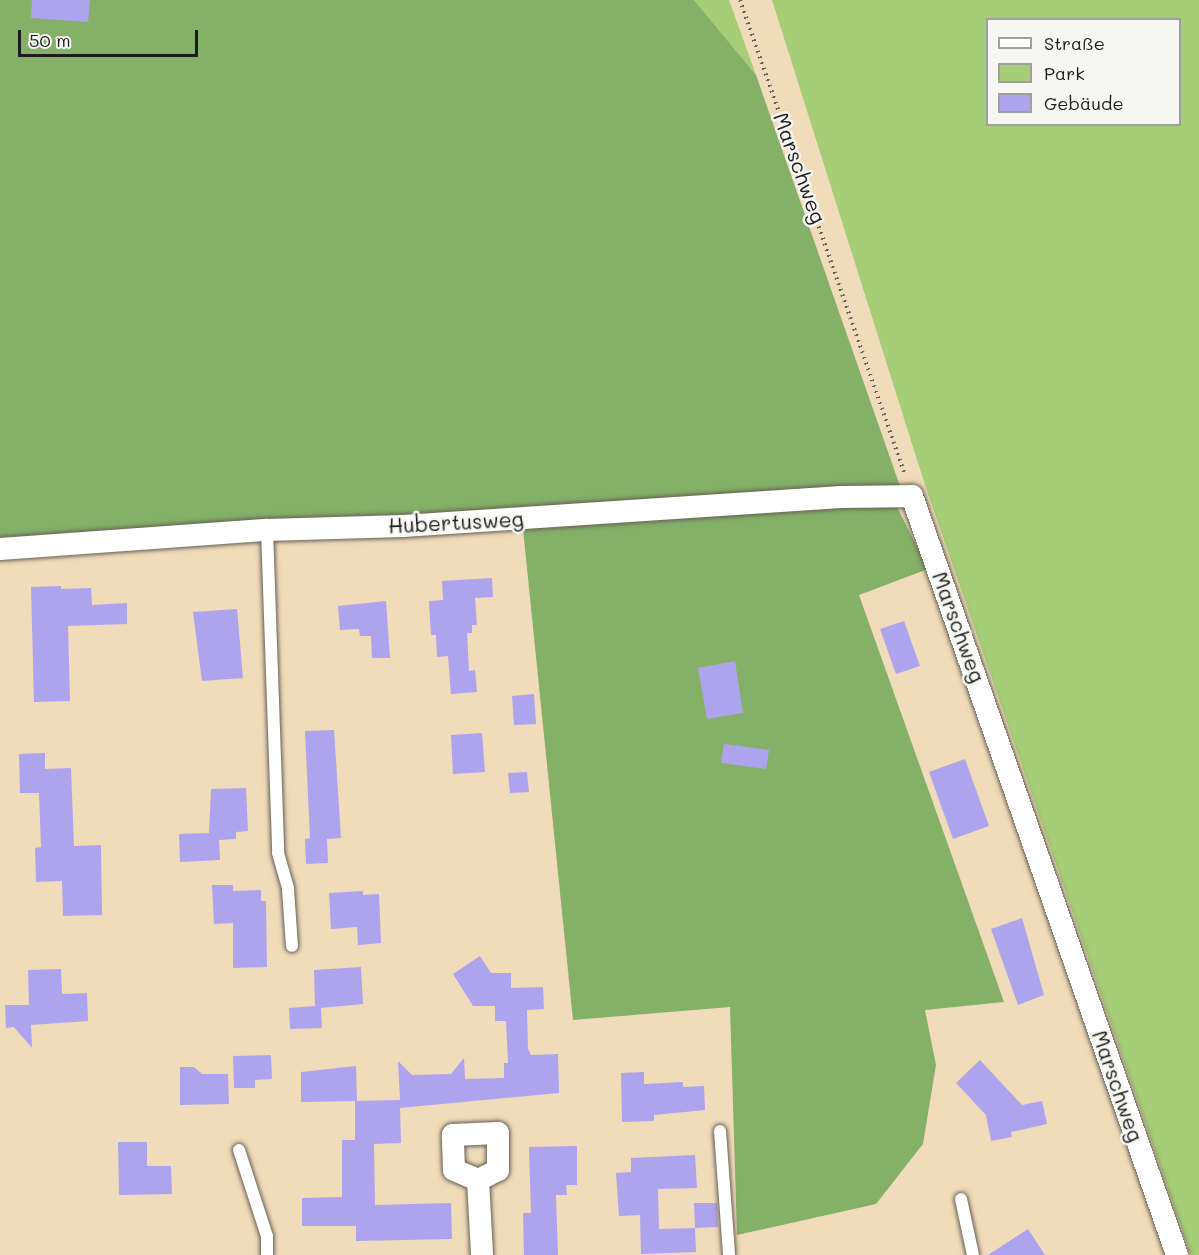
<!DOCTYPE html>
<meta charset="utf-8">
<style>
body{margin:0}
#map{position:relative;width:1199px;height:1255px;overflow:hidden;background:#f0dbba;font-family:Mali,sans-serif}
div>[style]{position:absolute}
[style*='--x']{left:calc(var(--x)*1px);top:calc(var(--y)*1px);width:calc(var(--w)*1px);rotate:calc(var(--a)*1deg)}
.green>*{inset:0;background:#a6cd78}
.forest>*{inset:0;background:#84b068}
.building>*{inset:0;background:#aea3ed}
.path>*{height:4px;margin-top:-2px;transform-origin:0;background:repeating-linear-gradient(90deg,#665f53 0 1.5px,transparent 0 6px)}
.roads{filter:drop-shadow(0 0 2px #665f53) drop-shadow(0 0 2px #665f53)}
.service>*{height:12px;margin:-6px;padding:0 6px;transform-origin:6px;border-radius:6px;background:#fff}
.minor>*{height:22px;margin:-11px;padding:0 11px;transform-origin:11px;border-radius:11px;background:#fff}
span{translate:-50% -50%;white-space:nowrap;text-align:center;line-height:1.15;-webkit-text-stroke:5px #f6f6f2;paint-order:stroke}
.street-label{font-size:21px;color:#1c1c1c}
.legend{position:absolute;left:986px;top:18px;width:195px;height:108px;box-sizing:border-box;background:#f6f6f2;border:2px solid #9f9f9c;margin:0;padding:8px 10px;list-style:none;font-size:18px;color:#1c1c1c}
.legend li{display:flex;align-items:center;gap:12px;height:30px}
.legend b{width:30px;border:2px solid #9f9f9c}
.scale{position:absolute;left:18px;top:30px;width:180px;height:27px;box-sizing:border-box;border:3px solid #1c1c1c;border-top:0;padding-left:8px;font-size:18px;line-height:21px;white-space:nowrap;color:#1c1c1c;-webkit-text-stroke:4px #f6f6f2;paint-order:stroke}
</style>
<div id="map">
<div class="green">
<i style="clip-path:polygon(694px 0,729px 0,756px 75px)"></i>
<i style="clip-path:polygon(evenodd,772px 0,1199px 0,1199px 1255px,1191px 1255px,925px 485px,772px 0,988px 20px,1180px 20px,1180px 124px,988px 124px,988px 20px)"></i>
</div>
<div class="forest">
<i style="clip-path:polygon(0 0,694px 0,756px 75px,901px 489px,0 540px)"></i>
<i style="clip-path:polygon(895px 503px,928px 569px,859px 595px,1004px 1002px,925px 1010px,936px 1065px,923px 1144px,876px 1204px,737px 1235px,730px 1007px,573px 1020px,523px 529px)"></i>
</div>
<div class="building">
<i style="clip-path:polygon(32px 0,90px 0,88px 22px,31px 18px)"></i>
<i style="clip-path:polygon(492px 578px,493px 597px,475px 598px,477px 625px,472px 625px,472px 633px,467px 633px,469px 671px,475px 670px,477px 692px,451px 694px,448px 656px,437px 657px,436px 635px,431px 635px,429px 601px,443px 600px,442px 581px)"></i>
<i style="clip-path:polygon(61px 586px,61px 589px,91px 588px,92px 605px,127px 603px,127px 624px,68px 626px,70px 701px,34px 702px,31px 587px)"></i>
<i style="clip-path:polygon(386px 601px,390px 658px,372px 658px,371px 636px,360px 636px,359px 629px,340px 630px,338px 606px)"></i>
<i style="clip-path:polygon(237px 609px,243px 678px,202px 681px,193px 612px)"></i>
<i style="clip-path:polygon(904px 621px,920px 666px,896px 674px,880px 629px)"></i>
<i style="clip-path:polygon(735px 661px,743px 713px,707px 719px,698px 668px)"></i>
<i style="clip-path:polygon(534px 694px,536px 724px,514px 725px,512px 696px)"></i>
<i style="clip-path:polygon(334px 730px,341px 838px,327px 839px,328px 863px,306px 864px,305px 839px,310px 838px,305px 731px)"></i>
<i style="clip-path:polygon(482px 733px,485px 772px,453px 774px,451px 735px)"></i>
<i style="clip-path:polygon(724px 744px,769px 750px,766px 769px,721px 763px)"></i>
<i style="clip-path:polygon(45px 753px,45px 769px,71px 768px,74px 846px,101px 845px,102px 915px,63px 916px,62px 881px,36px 882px,35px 848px,41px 847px,39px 793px,20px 793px,19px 754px)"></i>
<i style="clip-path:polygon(965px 759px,989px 826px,953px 839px,929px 772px)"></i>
<i style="clip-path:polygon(527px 772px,529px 792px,510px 793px,508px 773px)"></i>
<i style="clip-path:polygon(246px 788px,248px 831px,236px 832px,236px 839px,219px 840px,220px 860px,180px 862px,179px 834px,209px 833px,211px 789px)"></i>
<i style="clip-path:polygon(212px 885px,233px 885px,233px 891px,261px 890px,261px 901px,266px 901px,267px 967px,233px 968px,233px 923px,214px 924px)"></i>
<i style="clip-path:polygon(363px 891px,363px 895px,379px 894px,381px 943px,358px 945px,357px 927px,331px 929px,329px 893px)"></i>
<i style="clip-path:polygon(1022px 918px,1044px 995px,1018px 1005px,991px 929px)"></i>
<i style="clip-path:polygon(480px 956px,491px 973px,511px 973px,511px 988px,543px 987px,544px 1009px,527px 1010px,528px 1049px,531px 1055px,558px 1054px,559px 1093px,400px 1108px,401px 1143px,374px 1144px,375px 1205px,451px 1203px,452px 1239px,356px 1241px,356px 1226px,302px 1226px,302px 1198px,342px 1197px,342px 1140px,355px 1140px,355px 1101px,400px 1100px,398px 1061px,412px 1075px,451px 1074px,464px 1058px,465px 1079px,504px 1078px,504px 1063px,508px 1063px,506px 1021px,495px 1021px,495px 1006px,473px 1006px,453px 974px)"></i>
<i style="clip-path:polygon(361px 967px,363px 1004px,321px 1008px,322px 1028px,290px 1029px,289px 1008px,315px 1006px,314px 970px)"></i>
<i style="clip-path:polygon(61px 969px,62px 994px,87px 993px,88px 1021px,31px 1025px,32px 1048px,14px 1027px,6px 1028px,5px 1005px,29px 1005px,28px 970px)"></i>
<i style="clip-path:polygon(271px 1055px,272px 1079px,255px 1080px,255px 1088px,234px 1088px,233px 1056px)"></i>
<i style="clip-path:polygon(980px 1060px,1022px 1105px,1042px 1101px,1047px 1124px,1011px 1132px,1012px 1137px,991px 1141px,986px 1115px,956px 1083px)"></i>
<i style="clip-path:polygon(356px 1066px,357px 1101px,301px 1102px,301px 1072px)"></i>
<i style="clip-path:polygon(180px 1067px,194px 1067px,202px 1074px,228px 1074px,229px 1104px,180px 1105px)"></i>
<i style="clip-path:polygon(644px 1072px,644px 1084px,683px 1082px,683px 1087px,704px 1086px,705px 1110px,654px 1115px,654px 1121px,622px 1122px,621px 1073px)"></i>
<i style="clip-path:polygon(118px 1142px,147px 1142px,147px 1166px,171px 1166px,172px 1194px,119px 1195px)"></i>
<i style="clip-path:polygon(577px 1146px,577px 1185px,566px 1185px,567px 1195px,556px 1195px,558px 1255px,524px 1255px,523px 1213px,531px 1213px,529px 1147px)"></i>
<i style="clip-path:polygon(695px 1155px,697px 1188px,658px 1189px,659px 1229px,695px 1228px,696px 1252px,641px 1254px,640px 1215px,619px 1216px,616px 1173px,631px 1172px,631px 1158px)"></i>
<i style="clip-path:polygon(694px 1203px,717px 1203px,718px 1227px,695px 1228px)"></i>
<i style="clip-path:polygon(1028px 1229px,1045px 1255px,988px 1255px)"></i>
</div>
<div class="path">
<i style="--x:740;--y:0;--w:503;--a:70.84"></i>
</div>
<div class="roads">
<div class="service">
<i style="--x:267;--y:530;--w:323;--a:88"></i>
<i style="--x:278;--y:853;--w:37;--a:74"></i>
<i style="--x:288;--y:889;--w:57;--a:86"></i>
<i style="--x:720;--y:1131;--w:124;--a:85.8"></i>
<i style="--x:239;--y:1150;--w:90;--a:72"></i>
<i style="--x:267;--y:1236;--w:19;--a:90"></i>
<i style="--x:961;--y:1199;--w:57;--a:77.9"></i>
</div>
<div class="minor">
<i style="--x:0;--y:549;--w:268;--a:-4.1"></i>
<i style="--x:267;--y:530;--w:136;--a:-1.7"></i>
<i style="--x:403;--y:526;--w:439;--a:-3.8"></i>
<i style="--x:841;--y:497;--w:71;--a:-0.8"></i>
<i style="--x:912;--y:496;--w:804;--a:70.75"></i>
<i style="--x:498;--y:1133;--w:37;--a:90"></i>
<i style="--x:498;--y:1170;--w:22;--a:153"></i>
<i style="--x:478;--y:1180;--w:26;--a:-157"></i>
<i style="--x:454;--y:1170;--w:35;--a:-92"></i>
<i style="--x:453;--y:1135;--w:45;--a:-2.5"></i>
<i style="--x:478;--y:1180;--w:75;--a:86.9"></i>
</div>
</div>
<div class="street-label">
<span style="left:800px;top:168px;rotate:70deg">Marschweg</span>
<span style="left:456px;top:522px;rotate:-3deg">Hubertusweg</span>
<span style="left:959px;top:627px;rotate:70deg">Marschweg</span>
<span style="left:1118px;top:1086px;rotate:71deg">Marschweg</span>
</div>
<ul class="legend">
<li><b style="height:8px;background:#fff"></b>Straße</li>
<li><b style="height:16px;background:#a6cd78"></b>Park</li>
<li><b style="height:16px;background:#aea3ed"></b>Gebäude</li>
</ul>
<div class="scale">50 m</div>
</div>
